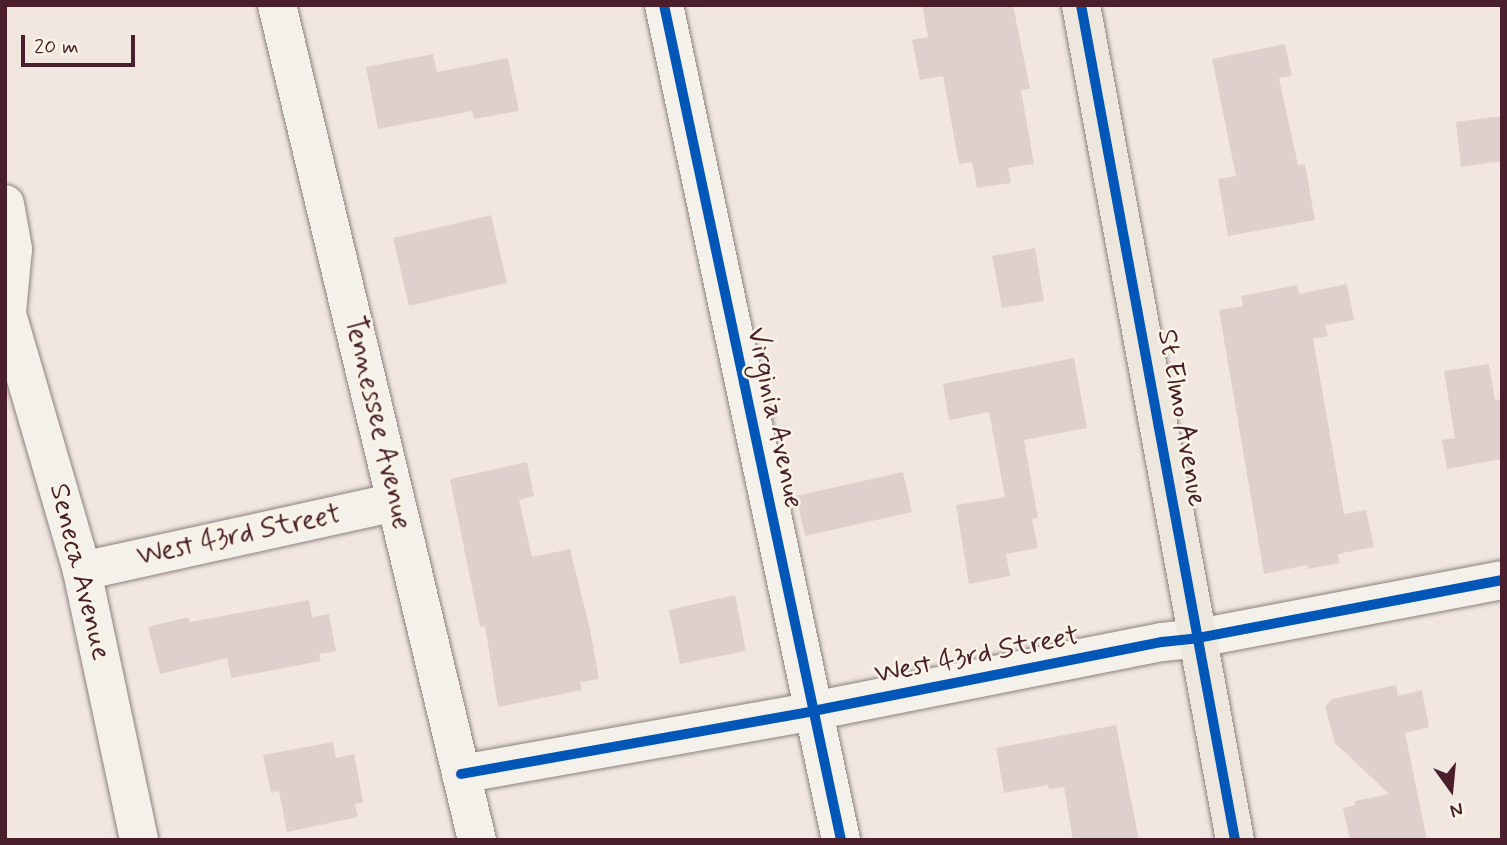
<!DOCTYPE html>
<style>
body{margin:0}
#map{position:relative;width:1507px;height:845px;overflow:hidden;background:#f1e7e0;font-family:Mynerve,sans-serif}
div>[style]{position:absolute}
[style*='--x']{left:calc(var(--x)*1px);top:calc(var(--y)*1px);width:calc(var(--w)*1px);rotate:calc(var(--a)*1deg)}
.building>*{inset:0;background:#e0d0cd}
.roads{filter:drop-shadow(0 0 2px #8d8180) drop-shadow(0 0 2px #8d8180)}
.minor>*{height:38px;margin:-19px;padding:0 19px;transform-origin:19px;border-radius:19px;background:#f4f0ea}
.major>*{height:38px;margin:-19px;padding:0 19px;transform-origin:19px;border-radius:19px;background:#ede7dd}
.cycleway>*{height:10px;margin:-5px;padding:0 5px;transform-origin:5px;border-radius:5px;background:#0057b8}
span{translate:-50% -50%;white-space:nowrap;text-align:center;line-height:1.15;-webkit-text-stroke:5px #fcf5e5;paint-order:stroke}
.street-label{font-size:28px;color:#4a1f2b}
.frame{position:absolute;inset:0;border:7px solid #4a1f2b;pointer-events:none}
.north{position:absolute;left:1416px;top:754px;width:70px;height:70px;-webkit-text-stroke:5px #fcf5e5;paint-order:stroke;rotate:165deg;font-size:19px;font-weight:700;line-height:28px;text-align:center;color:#4a1f2b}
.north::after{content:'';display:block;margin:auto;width:24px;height:32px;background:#4a1f2b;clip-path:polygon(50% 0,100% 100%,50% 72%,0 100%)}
.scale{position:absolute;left:21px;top:35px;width:114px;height:32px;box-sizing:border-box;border:4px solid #4a1f2b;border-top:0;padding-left:9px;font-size:21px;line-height:24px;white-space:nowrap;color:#4a1f2b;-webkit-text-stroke:5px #fcf5e5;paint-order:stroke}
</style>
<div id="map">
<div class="building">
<i style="clip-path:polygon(922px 5px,1013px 5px,1030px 89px,1021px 90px,1034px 164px,1008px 168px,1011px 183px,977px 188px,972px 162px,959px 164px,943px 76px,920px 80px,912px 40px,928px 37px)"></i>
<i style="clip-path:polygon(1285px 44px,1292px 76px,1279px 78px,1298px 165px,1305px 164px,1315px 220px,1228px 236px,1218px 179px,1236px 176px,1212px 59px)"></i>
<i style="clip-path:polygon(433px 54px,437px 72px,508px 58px,519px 111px,474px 119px,472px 111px,378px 129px,366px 67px)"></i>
<i style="clip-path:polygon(1502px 116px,1502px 161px,1461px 167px,1456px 122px)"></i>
<i style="clip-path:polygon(491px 215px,507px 283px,409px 306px,393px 238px)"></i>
<i style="clip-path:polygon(1035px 248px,1044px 301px,1002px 308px,992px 256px)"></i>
<i style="clip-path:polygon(1347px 284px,1354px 320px,1325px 325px,1328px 336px,1313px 339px,1344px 514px,1366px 510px,1374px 547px,1338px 554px,1340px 563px,1308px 569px,1307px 565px,1264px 574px,1219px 310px,1243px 306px,1241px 296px,1297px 285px,1299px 294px)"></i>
<i style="clip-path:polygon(1074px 358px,1087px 428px,1024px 440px,1038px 518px,1032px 519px,1038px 548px,1006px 554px,1010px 576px,969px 584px,956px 505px,1005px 497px,989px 412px,949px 420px,943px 384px)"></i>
<i style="clip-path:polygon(1489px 364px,1495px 400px,1502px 399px,1502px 459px,1447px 469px,1442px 440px,1455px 438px,1444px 371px)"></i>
<i style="clip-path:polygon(527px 462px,534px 496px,519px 500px,532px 557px,570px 549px,590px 629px,599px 679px,580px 682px,582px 690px,498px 707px,485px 626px,480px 627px,450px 479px)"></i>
<i style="clip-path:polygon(903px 472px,912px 512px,805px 536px,796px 496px)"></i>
<i style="clip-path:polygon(735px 595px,746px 651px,680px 664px,669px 610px)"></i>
<i style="clip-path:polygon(309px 600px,312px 617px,329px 614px,336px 651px,319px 654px,321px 661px,231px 678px,227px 658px,160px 674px,148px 627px,188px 617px,190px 622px)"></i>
<i style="clip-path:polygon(1396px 685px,1398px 696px,1422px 690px,1429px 727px,1405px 733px,1427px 840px,1350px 840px,1343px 808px,1355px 805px,1355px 801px,1389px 794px,1335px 743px,1325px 707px,1332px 699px)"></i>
<i style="clip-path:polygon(1116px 725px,1139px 840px,1073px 840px,1064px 787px,1049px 789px,1048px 785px,1004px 793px,996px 748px)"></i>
<i style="clip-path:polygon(333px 742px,336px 758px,354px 754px,363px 802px,355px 804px,358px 817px,287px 832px,279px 791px,271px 793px,263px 755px)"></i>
</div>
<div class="roads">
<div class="minor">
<i style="--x:277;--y:5;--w:859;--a:76.53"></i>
<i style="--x:664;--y:5;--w:854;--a:78.03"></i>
<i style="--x:5;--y:204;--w:46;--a:79.9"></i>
<i style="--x:13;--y:249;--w:64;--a:95.4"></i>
<i style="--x:5;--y:307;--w:275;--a:73.7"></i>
<i style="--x:82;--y:571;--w:275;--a:78"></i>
<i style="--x:82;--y:571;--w:321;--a:-12.4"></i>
<i style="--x:461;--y:774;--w:358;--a:-10.1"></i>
<i style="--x:813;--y:711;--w:356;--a:-11.2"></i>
<i style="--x:1162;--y:642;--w:36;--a:-6"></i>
<i style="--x:1198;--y:638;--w:309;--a:-10.8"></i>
</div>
<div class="major">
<i style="--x:1081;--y:5;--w:849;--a:79.55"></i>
</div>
</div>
<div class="cycleway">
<i style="--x:664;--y:5;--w:854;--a:78.03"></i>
<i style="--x:1081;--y:5;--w:849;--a:79.55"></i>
<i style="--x:461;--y:774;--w:358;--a:-10.1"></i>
<i style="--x:813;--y:711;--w:356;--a:-11.2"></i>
<i style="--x:1162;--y:642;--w:36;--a:-6"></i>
<i style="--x:1198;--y:638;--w:309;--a:-10.8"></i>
</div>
<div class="street-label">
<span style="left:774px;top:418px;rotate:78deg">Virginia Avenue</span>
<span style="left:1181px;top:418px;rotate:80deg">St Elmo Avenue</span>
<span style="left:377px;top:423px;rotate:77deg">Tennessee Avenue</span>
<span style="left:239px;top:536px;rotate:-12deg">West 43rd Street</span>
<span style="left:79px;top:572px;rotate:76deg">Seneca Avenue</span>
<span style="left:977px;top:656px;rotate:-11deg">West 43rd Street</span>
</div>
<div class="frame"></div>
<div class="north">N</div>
<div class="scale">20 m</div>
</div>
